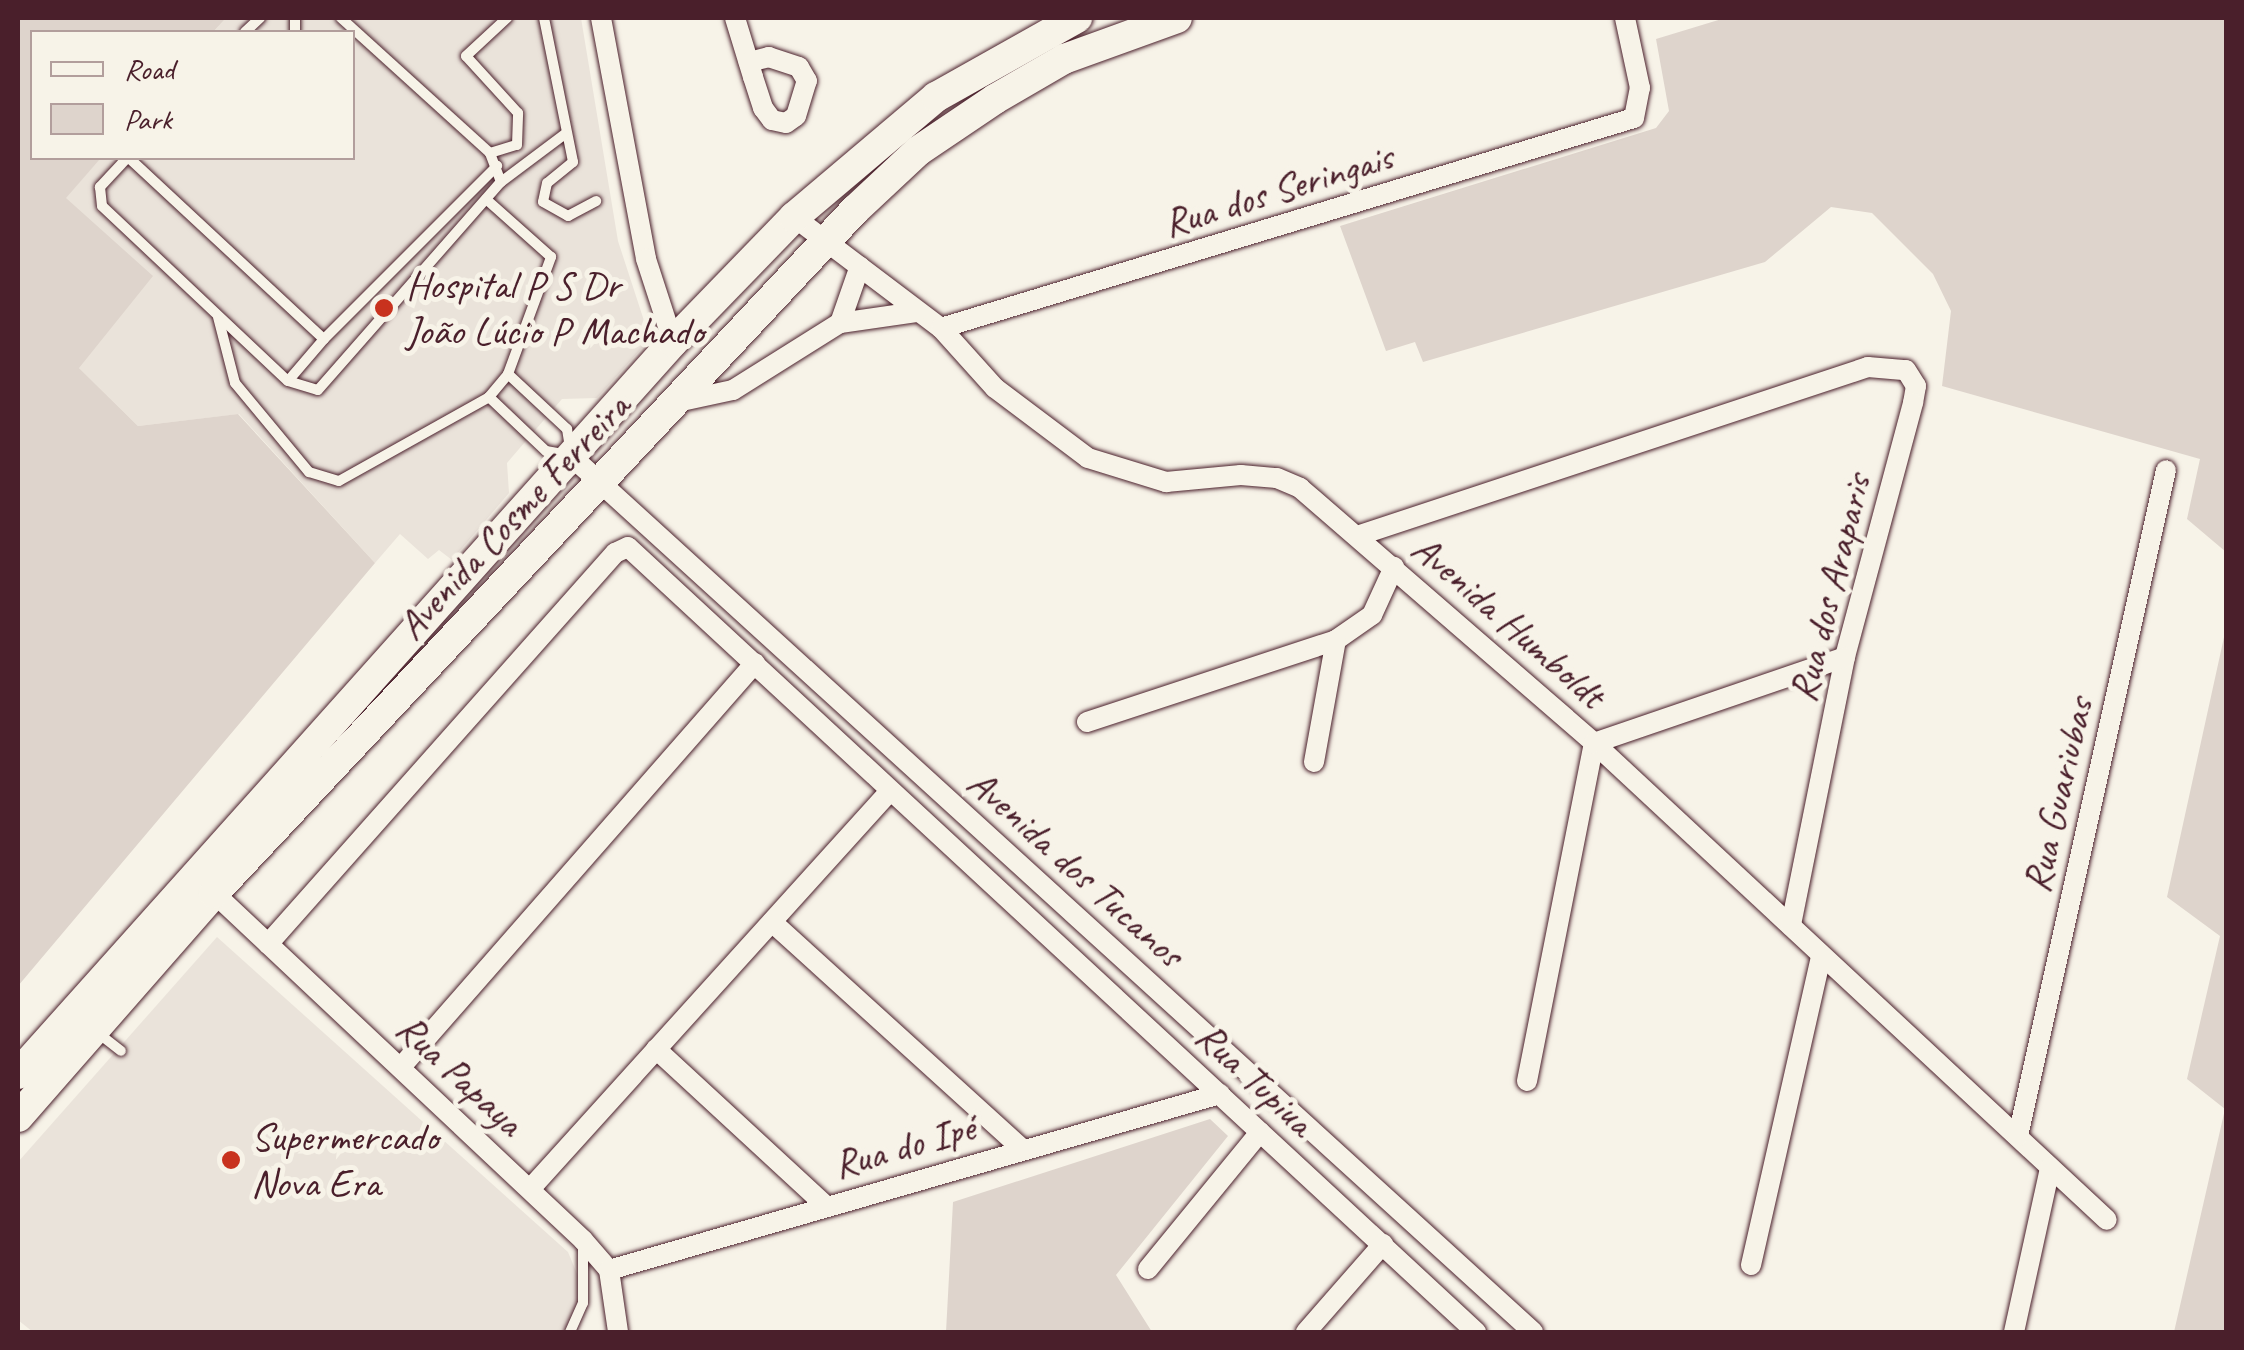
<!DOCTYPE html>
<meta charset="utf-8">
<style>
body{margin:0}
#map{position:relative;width:2244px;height:1350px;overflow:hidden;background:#f7f3e8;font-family:Caveat,sans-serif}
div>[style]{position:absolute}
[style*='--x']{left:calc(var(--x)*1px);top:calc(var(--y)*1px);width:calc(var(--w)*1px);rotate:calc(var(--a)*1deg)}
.built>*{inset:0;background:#eae3da}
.green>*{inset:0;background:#ded4cc}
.roads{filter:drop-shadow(0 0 2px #4a1f2b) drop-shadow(0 0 2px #4a1f2b)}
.lane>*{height:10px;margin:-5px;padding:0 5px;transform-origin:5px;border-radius:5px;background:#f7f3e8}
.street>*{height:20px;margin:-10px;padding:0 10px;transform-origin:10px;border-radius:10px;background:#f7f3e8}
.primary>*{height:30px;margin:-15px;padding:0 15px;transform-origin:15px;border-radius:15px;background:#f7f3e8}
.dots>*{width:28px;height:28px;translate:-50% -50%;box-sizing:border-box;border:5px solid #f7f3e8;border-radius:50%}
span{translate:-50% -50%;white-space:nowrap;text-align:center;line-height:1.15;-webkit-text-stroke:10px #f7f3e8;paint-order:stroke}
.street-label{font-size:40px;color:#4a1f2b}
.poi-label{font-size:40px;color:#4a1f2b}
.left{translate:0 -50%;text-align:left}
.frame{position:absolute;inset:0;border:20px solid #4a1f2b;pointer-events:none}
.legend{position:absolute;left:30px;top:30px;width:325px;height:130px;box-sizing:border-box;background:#f7f3e8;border:2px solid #b29e9c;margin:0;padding:12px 18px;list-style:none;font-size:30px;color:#4a1f2b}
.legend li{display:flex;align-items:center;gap:20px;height:50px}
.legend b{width:50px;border:2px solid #b29e9c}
</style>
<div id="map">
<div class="built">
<i style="clip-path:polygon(226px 18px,581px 18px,618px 241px,650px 339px,597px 398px,562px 399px,507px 463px,509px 493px,452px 560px,439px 550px,428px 559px,400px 534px,375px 563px,239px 414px,138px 426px,79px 368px,65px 198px,101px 158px,352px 158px,352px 32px,213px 32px)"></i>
<i style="clip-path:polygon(217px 937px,568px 1252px,589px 1303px,575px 1332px,33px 1332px,18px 1320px,18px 1162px)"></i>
</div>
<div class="green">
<i style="clip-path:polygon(18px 18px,226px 18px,213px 32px,32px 32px,32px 158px,101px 158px,66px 198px,153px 276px,79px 368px,138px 426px,238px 414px,375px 563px,18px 986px)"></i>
<i style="clip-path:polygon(1725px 18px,2226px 18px,2226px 552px,2187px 519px,2200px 459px,1942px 386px,1951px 311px,1933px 274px,1872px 213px,1831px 207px,1765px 262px,1423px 362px,1415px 342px,1386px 351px,1340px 226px,1656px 128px,1669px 111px,1656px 39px)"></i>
<i style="clip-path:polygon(2226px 628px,2226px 1332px,2174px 1332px,2225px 1109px,2187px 1079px,2220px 936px,2167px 897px)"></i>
<i style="clip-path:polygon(1210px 1119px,1228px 1136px,1116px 1275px,1152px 1332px,946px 1332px,953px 1202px)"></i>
</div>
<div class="roads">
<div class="lane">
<i style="--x:544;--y:18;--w:147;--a:78.6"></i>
<i style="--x:573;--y:162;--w:33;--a:141"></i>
<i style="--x:547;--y:183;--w:19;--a:102"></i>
<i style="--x:543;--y:202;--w:29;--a:29"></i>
<i style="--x:568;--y:216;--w:32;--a:-28"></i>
<i style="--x:245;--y:32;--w:21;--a:-43"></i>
<i style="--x:295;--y:32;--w:14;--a:-90"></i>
<i style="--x:490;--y:153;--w:28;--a:-17"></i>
<i style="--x:517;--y:145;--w:32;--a:-88"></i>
<i style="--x:518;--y:113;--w:77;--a:-132.4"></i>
<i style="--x:466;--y:56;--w:56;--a:-42.8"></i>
<i style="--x:127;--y:158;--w:40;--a:133"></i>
<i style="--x:100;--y:187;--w:19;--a:84"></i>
<i style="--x:102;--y:206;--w:255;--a:43.3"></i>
<i style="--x:288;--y:381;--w:31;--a:17"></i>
<i style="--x:318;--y:390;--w:277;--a:-48.7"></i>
<i style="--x:501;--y:182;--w:31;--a:-111"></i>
<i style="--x:490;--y:153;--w:201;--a:-137.8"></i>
<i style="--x:129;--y:158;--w:266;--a:42.9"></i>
<i style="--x:324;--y:339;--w:55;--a:130.6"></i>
<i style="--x:501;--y:182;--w:80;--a:-36.9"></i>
<i style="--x:218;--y:317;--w:68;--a:75.6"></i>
<i style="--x:235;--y:383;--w:116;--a:50.3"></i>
<i style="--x:309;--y:472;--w:31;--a:17"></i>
<i style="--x:339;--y:481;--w:172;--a:-29.2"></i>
<i style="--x:489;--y:397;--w:30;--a:-50"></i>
<i style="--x:508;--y:374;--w:125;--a:-69.8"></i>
<i style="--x:551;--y:257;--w:87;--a:-138.3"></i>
<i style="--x:324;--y:339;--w:245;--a:-45"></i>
<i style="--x:508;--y:374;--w:81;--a:43"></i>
<i style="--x:567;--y:429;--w:18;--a:81"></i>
<i style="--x:489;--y:397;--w:79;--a:43.5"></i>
<i style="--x:546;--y:451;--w:17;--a:10"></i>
<i style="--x:98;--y:1033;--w:29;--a:38"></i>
<i style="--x:570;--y:1332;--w:32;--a:-66"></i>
<i style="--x:583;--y:1303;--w:57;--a:-90"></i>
</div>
<div class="street">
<i style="--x:601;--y:18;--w:245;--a:79.4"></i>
<i style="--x:646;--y:259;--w:87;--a:72"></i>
<i style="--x:735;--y:18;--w:62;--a:73"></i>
<i style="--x:753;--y:77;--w:33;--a:72"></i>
<i style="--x:763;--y:108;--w:15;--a:53"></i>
<i style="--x:772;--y:120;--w:14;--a:12"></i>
<i style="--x:786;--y:123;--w:12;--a:-35"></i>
<i style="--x:796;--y:116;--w:37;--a:-73"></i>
<i style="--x:807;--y:81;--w:16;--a:-120"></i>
<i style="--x:799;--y:67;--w:32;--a:-162"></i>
<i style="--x:769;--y:57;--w:21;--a:166"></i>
<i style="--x:794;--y:217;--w:184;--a:37.1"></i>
<i style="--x:941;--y:328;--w:81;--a:48"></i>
<i style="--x:995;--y:388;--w:116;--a:37"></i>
<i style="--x:1088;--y:458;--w:82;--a:17.1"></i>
<i style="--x:1166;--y:482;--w:75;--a:-5.3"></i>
<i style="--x:1241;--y:475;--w:36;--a:5"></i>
<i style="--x:1277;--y:478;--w:25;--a:23"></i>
<i style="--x:1300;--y:488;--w:389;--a:40.9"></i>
<i style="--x:1594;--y:743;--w:700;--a:42.92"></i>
<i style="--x:840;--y:323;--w:60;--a:-70.7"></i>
<i style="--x:941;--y:328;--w:724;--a:-16.86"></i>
<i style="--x:1634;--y:118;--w:31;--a:-79"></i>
<i style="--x:1640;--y:88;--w:72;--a:-102.1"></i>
<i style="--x:677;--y:402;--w:57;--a:-12.1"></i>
<i style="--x:733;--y:390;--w:126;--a:-32.1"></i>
<i style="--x:840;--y:323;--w:77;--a:-8.2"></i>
<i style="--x:571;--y:456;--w:1301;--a:42.32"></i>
<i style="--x:1357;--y:536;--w:538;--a:-18.3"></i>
<i style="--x:1868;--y:367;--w:38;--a:5"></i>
<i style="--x:1906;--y:370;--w:19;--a:58"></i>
<i style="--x:1916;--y:386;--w:17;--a:100"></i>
<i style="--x:1913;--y:403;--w:263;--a:105"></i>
<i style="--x:1845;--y:657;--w:274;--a:101.4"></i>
<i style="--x:1087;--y:722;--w:262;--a:-18.2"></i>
<i style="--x:1336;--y:640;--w:44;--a:-34.8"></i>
<i style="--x:1372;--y:615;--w:53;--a:-65.4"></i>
<i style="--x:1314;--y:762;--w:124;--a:-79.8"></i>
<i style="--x:214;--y:893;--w:507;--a:43.24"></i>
<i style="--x:583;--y:1240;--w:40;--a:49"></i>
<i style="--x:609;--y:1270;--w:63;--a:81.7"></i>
<i style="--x:772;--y:922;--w:338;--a:42.2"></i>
<i style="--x:268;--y:944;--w:523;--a:-48.41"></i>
<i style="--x:615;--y:553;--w:14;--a:-25"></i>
<i style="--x:628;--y:547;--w:1156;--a:42.79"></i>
<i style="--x:656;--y:1049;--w:230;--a:42.7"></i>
<i style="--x:401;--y:1067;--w:537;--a:-48.77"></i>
<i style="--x:1527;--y:1081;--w:345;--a:-78.8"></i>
<i style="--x:1594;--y:743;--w:265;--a:-18.9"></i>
<i style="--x:2018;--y:1136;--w:682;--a:-77.47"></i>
<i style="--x:531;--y:1188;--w:535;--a:-47.88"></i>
<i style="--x:1751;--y:1265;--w:315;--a:-77.2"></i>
<i style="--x:1148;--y:1269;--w:177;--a:-50.7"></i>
<i style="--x:609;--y:1270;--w:636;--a:-16.07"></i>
<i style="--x:1306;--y:1332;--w:117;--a:-48.8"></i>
<i style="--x:2014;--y:1332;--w:168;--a:-77.6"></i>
</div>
<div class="primary">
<i style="--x:18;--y:1074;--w:982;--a:-48.18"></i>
<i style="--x:673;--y:342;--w:174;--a:-45.9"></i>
<i style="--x:794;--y:217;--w:186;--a:-40.2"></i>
<i style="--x:936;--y:97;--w:162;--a:-29.3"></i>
<i style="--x:18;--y:1117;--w:298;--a:-48.8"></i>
<i style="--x:214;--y:893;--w:937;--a:-46.82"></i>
<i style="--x:855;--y:210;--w:86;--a:-43.1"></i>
<i style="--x:918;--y:151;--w:93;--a:-34"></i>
<i style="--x:995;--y:99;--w:80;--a:-30.1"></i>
<i style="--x:1064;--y:59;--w:120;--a:-19.9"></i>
</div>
</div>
<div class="dots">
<i style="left:384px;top:308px;background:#c8321e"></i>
<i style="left:231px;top:1160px;background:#c8321e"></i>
</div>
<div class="street-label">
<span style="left:1278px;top:190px;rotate:-17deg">Rua dos Seringais</span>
<span style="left:513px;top:516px;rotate:-47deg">Avenida Cosme Ferreira</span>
<span style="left:1830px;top:588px;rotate:-76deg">Rua dos Araparis</span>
<span style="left:1509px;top:621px;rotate:41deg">Avenida Humboldt</span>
<span style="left:2058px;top:795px;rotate:-77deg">Rua Guariubas</span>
<span style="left:1076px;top:868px;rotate:42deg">Avenida dos Tucanos</span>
<span style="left:460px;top:1075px;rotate:43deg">Rua Papaya</span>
<span style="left:1255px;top:1079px;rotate:43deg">Rua Tupiua</span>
<span style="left:904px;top:1146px;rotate:-16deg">Rua do Ipé</span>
</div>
<div class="poi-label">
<span class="left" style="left:406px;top:308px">Hospital P S Dr<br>João Lúcio P Machado</span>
<span class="left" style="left:251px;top:1160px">Supermercado<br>Nova Era</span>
</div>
<div class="frame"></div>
<ul class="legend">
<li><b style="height:12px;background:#f7f3e8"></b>Road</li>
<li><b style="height:28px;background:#ded4cc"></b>Park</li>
</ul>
</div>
